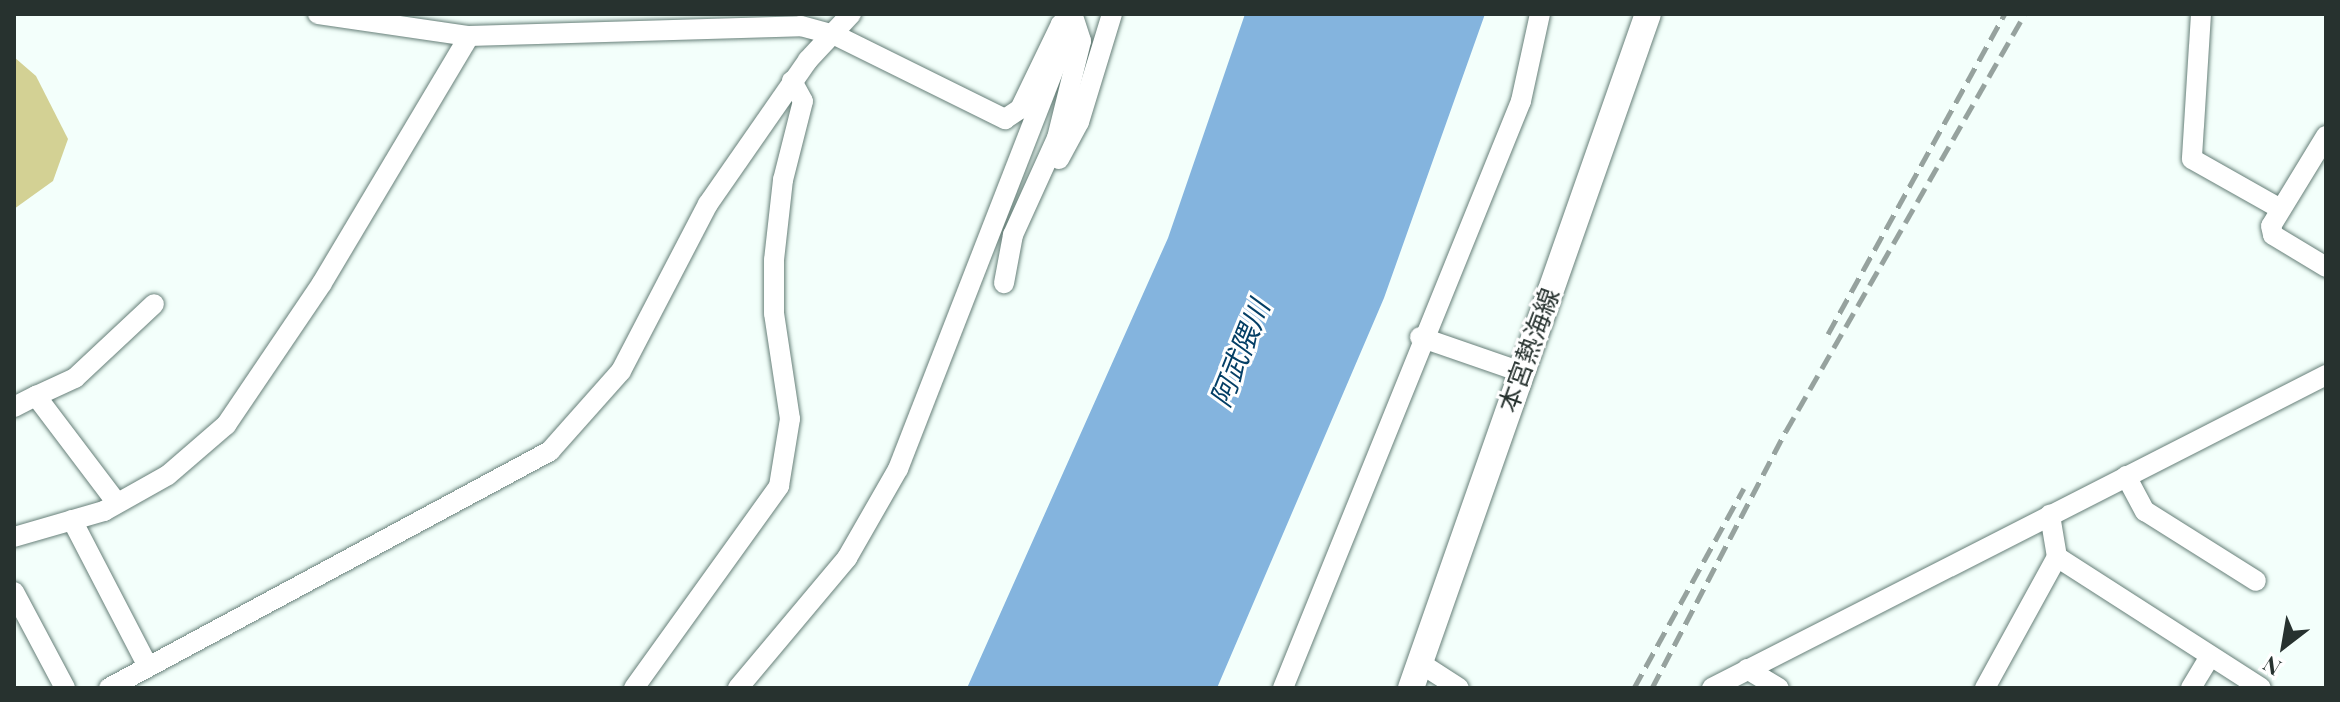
<!DOCTYPE html>
<meta charset="utf-8">
<style>
body{margin:0}
#map{position:relative;width:2340px;height:702px;overflow:hidden;background:#f3fffb;font-family:"Playfair Display","Noto Sans JP",serif}
div>[style]{position:absolute}
[style*='--x']{left:calc(var(--x)*1px);top:calc(var(--y)*1px);width:calc(var(--w)*1px);rotate:calc(var(--a)*1deg)}
.forest>*{inset:0;background:#d3d194}
.water>*{inset:0;background:#84b4de}
.roads{filter:drop-shadow(0 0 2px #678079) drop-shadow(0 0 2px #678079)}
.minor>*{height:20px;margin:-10px;padding:0 10px;transform-origin:10px;border-radius:10px;background:#fff}
.major>*{height:26px;margin:-13px;padding:0 13px;transform-origin:13px;border-radius:13px;background:#fff}
.rail>*{height:5px;margin-top:-2.5px;transform-origin:0;background:repeating-linear-gradient(90deg,#96a29e 0 16px,transparent 0 24px)}
span{translate:-50% -50%;white-space:nowrap;text-align:center;line-height:1.15;-webkit-text-stroke:6px #fff;paint-order:stroke}
.street-label{font-size:26px;color:#27322f}
.water-label{font-size:28px;color:#043f66;font-style:italic}
.frame{position:absolute;inset:0;border:16px solid #27322f;pointer-events:none}
.north{position:absolute;left:2244px;top:606px;width:80px;height:80px;-webkit-text-stroke:6px #fff;paint-order:stroke;rotate:211deg;font-size:22px;font-weight:700;line-height:32px;text-align:center;color:#27322f}
.north::after{content:'';display:block;margin:auto;width:28px;height:36px;background:#27322f;clip-path:polygon(50% 0,100% 100%,50% 72%,0 100%)}
</style>
<div id="map">
<div class="forest">
<i style="clip-path:polygon(14px 57px,36px 76px,68px 139px,53px 181px,14px 209px)"></i>
</div>
<div class="water">
<i style="clip-path:polygon(1245px 14px,1485px 14px,1384px 298px,1217px 688px,967px 688px,1168px 238px)"></i>
</div>
<div class="roads">
<div class="minor">
<i style="--x:318;--y:14;--w:153;--a:8.3"></i>
<i style="--x:2201;--y:14;--w:145;--a:93.6"></i>
<i style="--x:2192;--y:159;--w:100;--a:29.4"></i>
<i style="--x:2326;--y:136;--w:105;--a:121.4"></i>
<i style="--x:2271;--y:226;--w:9;--a:77"></i>
<i style="--x:2273;--y:235;--w:62;--a:31.1"></i>
<i style="--x:1059;--y:159;--w:42;--a:-61.6"></i>
<i style="--x:1079;--y:122;--w:113;--a:-73"></i>
<i style="--x:1420;--y:337;--w:110;--a:19.1"></i>
<i style="--x:36;--y:396;--w:43;--a:-24.8"></i>
<i style="--x:75;--y:378;--w:108;--a:-43.1"></i>
<i style="--x:14;--y:407;--w:25;--a:-27"></i>
<i style="--x:36;--y:396;--w:134;--a:52.9"></i>
<i style="--x:2126;--y:476;--w:40;--a:62"></i>
<i style="--x:2145;--y:511;--w:131;--a:32.2"></i>
<i style="--x:72;--y:520;--w:161;--a:62.6"></i>
<i style="--x:14;--y:537;--w:94;--a:-16.1"></i>
<i style="--x:104;--y:511;--w:73;--a:-29.4"></i>
<i style="--x:168;--y:475;--w:77;--a:-40.8"></i>
<i style="--x:226;--y:425;--w:171;--a:-55.9"></i>
<i style="--x:322;--y:283;--w:287;--a:-59.2"></i>
<i style="--x:469;--y:36;--w:332;--a:-1.7"></i>
<i style="--x:801;--y:26;--w:35;--a:15"></i>
<i style="--x:835;--y:35;--w:190;--a:26.3"></i>
<i style="--x:1005;--y:119;--w:18;--a:-34"></i>
<i style="--x:1020;--y:109;--w:94;--a:-64.2"></i>
<i style="--x:1061;--y:24;--w:14;--a:-34"></i>
<i style="--x:1073;--y:16;--w:26;--a:72"></i>
<i style="--x:1081;--y:41;--w:100;--a:103.9"></i>
<i style="--x:1057;--y:138;--w:107;--a:114.4"></i>
<i style="--x:1013;--y:235;--w:49;--a:100.6"></i>
<i style="--x:2057;--y:557;--w:242;--a:32.7"></i>
<i style="--x:14;--y:592;--w:109;--a:62"></i>
<i style="--x:1420;--y:663;--w:46;--a:32.7"></i>
<i style="--x:1747;--y:669;--w:37;--a:31"></i>
<i style="--x:109;--y:688;--w:501;--a:-28.25"></i>
<i style="--x:550;--y:451;--w:107;--a:-48.4"></i>
<i style="--x:621;--y:371;--w:188;--a:-62.5"></i>
<i style="--x:708;--y:204;--w:175;--a:-55.2"></i>
<i style="--x:808;--y:60;--w:63;--a:-46.9"></i>
<i style="--x:634;--y:688;--w:249;--a:-54.3"></i>
<i style="--x:779;--y:486;--w:68;--a:-80.7"></i>
<i style="--x:790;--y:419;--w:107;--a:-98.6"></i>
<i style="--x:774;--y:313;--w:53;--a:-90"></i>
<i style="--x:774;--y:260;--w:81;--a:-83.6"></i>
<i style="--x:783;--y:180;--w:81;--a:-75.8"></i>
<i style="--x:803;--y:101;--w:23;--a:-119"></i>
<i style="--x:738;--y:688;--w:170;--a:-50"></i>
<i style="--x:847;--y:558;--w:103;--a:-60.2"></i>
<i style="--x:898;--y:469;--w:464;--a:-68.7"></i>
<i style="--x:1283;--y:688;--w:633;--a:-67.93"></i>
<i style="--x:1521;--y:101;--w:89;--a:-77.7"></i>
<i style="--x:1712;--y:688;--w:689;--a:-27.01"></i>
<i style="--x:1985;--y:688;--w:149;--a:-61.2"></i>
<i style="--x:2057;--y:557;--w:43;--a:-99.5"></i>
<i style="--x:2191;--y:688;--w:35;--a:-59"></i>
</div>
<div class="major">
<i style="--x:1411;--y:688;--w:714;--a:-70.63"></i>
</div>
</div>
<div class="rail">
<i style="--x:1828;--y:334;--w:366;--a:-61.1"></i>
<i style="--x:1634;--y:688;--w:228;--a:-61.2"></i>
<i style="--x:1652;--y:688;--w:290;--a:-62.5"></i>
<i style="--x:1786;--y:431;--w:481;--a:-60.2"></i>
</div>
<div class="street-label">
<span style="left:1528px;top:350px;rotate:-70deg">本宮熱海線</span>
</div>
<div class="water-label">
<span style="left:1239px;top:353px;rotate:-68deg">阿武隈川</span>
</div>
<div class="frame"></div>
<div class="north">N</div>
</div>
